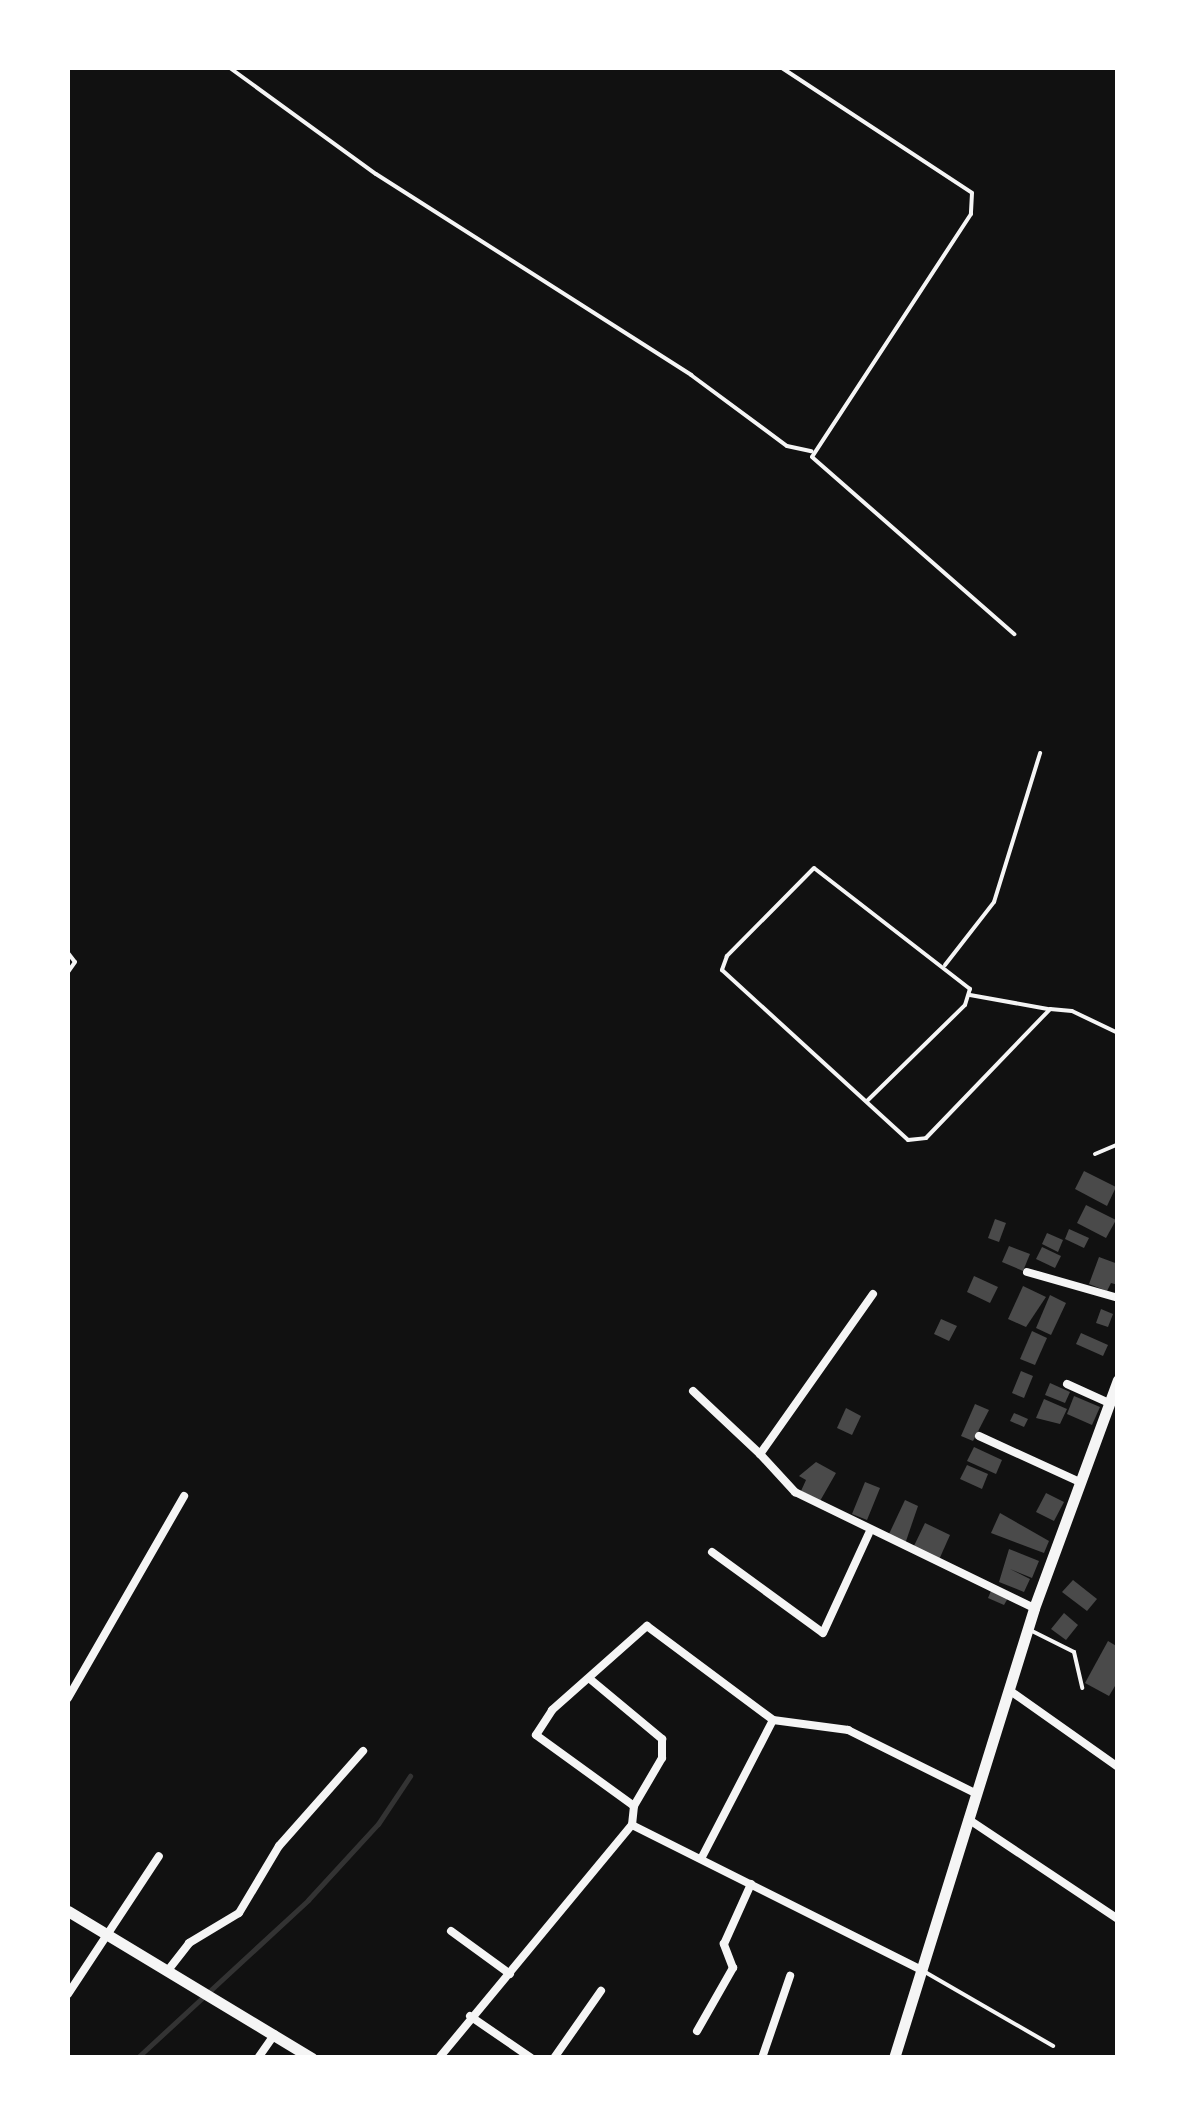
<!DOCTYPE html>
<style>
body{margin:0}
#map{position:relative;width:1185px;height:2125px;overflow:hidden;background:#111;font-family:Merriweather,serif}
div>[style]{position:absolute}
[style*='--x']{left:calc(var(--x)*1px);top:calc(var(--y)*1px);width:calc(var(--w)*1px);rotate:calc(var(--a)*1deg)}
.stream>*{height:5px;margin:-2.5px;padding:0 2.5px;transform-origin:2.5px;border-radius:2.5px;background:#333}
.building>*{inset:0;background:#4a4a4a}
.service>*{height:4px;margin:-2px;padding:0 2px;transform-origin:2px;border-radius:2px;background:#f5f5f5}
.minor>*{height:8px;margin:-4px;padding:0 4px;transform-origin:4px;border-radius:4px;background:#f5f5f5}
.secondary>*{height:11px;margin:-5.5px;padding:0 5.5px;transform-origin:5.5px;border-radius:5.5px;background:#f5f5f5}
span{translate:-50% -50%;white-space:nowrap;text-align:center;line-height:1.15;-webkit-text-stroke:9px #fff;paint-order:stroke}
.frame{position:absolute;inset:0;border:70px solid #fff;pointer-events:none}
</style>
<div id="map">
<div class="stream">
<i style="--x:137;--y:2058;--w:233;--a:-42.7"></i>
<i style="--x:308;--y:1900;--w:103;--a:-47.4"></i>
<i style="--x:378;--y:1824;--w:58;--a:-56.3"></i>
</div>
<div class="building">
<i style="clip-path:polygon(1084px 1171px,1116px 1187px,1107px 1206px,1075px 1189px)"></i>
<i style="clip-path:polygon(1086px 1205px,1116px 1220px,1106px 1238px,1077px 1223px)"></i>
<i style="clip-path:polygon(995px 1219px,1006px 1223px,999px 1242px,988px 1238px)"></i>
<i style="clip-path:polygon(1069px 1229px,1089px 1238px,1084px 1248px,1065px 1239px)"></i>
<i style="clip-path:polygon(1047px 1233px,1063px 1240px,1058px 1252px,1042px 1244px)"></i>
<i style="clip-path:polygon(1009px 1246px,1030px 1254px,1023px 1271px,1002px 1262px)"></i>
<i style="clip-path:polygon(1042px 1247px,1061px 1256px,1055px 1268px,1036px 1259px)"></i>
<i style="clip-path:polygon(1099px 1257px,1118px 1264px,1118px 1285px,1111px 1283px,1107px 1291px,1089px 1284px)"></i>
<i style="clip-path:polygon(974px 1276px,998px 1287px,990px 1303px,967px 1292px)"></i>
<i style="clip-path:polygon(1023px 1286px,1046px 1297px,1026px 1327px,1008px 1319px)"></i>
<i style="clip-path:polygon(1050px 1295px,1066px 1303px,1051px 1335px,1036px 1328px)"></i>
<i style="clip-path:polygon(1101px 1309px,1113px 1314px,1108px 1327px,1096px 1323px)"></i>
<i style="clip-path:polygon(941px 1319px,957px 1326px,949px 1341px,934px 1334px)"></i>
<i style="clip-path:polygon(1032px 1331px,1047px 1338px,1035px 1365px,1020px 1359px)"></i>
<i style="clip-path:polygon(1081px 1333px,1108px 1345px,1103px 1356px,1076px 1344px)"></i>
<i style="clip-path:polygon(1021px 1371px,1033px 1376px,1024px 1398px,1012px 1393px)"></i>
<i style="clip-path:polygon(1050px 1383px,1070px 1392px,1065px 1403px,1045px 1395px)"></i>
<i style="clip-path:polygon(1074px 1396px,1100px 1407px,1092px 1425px,1067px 1414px)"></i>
<i style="clip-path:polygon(1044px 1399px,1067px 1409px,1060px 1424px,1036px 1418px)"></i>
<i style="clip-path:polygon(975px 1404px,989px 1410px,973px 1441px,961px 1436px)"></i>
<i style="clip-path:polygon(846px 1408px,861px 1416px,852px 1435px,837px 1428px)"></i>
<i style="clip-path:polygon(1014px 1413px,1028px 1419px,1024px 1427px,1010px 1421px)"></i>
<i style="clip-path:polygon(974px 1447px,1002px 1460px,996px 1474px,967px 1461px)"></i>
<i style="clip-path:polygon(816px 1462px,836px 1473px,820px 1501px,801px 1491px,806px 1480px,799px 1476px)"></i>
<i style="clip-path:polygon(967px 1465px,988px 1474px,982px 1489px,960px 1479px)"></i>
<i style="clip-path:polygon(865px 1482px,880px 1488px,867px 1520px,852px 1514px)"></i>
<i style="clip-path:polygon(1046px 1493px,1064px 1502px,1054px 1521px,1036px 1512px)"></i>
<i style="clip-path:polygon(905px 1500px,918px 1506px,904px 1547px,889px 1534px)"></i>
<i style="clip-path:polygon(1000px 1513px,1049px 1541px,1044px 1553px,991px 1533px)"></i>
<i style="clip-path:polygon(925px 1523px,950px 1535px,938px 1562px,912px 1550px)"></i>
<i style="clip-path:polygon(1009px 1549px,1039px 1561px,1032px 1578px,1010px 1569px,1030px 1579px,1024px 1592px,999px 1582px)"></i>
<i style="clip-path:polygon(1073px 1580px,1097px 1599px,1087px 1611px,1062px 1592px)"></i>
<i style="clip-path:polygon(991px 1591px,1008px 1598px,1004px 1605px,988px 1598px)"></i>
<i style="clip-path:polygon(1064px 1613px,1078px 1625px,1066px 1640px,1051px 1629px)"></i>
<i style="clip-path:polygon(1108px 1641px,1118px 1647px,1118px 1681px,1109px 1696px,1085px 1683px)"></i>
</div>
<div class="service">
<i style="--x:230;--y:68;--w:180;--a:36"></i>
<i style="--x:376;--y:174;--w:374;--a:32.5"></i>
<i style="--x:691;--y:375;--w:119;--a:36.5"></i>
<i style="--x:787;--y:446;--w:25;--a:12"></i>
<i style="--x:782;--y:68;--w:227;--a:33.3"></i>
<i style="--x:972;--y:193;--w:21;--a:93"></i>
<i style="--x:971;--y:214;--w:290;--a:123.2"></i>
<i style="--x:812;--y:457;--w:269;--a:41.2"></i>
<i style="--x:68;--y:953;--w:11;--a:52"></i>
<i style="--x:75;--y:962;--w:12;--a:125"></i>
<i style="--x:945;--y:965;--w:80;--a:-52.1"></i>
<i style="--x:994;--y:902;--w:156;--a:-72.8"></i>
<i style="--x:970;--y:995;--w:79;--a:10.2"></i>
<i style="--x:867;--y:1101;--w:137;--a:-44.4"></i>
<i style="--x:965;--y:1005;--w:17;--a:-73"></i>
<i style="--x:970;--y:989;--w:197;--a:-142.2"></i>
<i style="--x:814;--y:868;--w:124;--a:134.7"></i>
<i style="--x:727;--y:956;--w:15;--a:110"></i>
<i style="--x:722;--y:970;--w:252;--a:42.4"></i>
<i style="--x:908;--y:1140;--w:18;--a:-6"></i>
<i style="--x:926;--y:1138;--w:179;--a:-46.1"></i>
<i style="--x:1050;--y:1009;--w:22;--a:5"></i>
<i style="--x:1072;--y:1011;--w:51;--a:25.6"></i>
<i style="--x:1095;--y:1154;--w:25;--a:-23"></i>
<i style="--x:1032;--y:1631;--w:47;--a:26.6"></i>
<i style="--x:1074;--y:1652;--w:37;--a:77"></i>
<i style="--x:925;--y:1972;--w:148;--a:30"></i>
</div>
<div class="minor">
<i style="--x:1027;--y:1272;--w:95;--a:15.9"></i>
<i style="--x:873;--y:1294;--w:196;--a:125.2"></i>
<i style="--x:760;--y:1454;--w:52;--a:47.4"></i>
<i style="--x:795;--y:1492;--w:266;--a:25.9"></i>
<i style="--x:1067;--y:1384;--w:44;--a:24.2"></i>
<i style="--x:693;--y:1391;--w:92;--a:43.2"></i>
<i style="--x:979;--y:1436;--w:111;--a:24.5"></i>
<i style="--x:712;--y:1552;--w:137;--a:36.1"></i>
<i style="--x:823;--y:1633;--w:110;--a:-65.3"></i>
<i style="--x:590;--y:1679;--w:94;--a:39.8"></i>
<i style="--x:662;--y:1739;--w:19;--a:90"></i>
<i style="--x:662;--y:1758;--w:56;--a:120.3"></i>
<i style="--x:1009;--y:1690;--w:133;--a:35.2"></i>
<i style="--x:68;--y:1698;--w:233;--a:-60.1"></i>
<i style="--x:968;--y:1819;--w:180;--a:33.7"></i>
<i style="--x:632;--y:1825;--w:19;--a:-84"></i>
<i style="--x:634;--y:1806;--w:121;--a:-144.1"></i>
<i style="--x:536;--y:1735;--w:30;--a:-57"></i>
<i style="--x:552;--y:1710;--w:127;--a:-41.5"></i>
<i style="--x:647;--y:1626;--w:157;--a:36.7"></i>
<i style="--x:773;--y:1720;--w:76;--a:7.6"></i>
<i style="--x:848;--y:1730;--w:144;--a:26.4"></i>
<i style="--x:702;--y:1857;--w:154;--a:-62.6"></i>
<i style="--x:451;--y:1931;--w:73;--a:36.1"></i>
<i style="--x:169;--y:1969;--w:33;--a:-52"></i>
<i style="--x:189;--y:1943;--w:58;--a:-31"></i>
<i style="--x:239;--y:1913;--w:78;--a:-59.2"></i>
<i style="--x:279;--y:1846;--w:127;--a:-48.5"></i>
<i style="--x:68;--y:1994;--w:165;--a:-56.6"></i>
<i style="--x:470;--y:2016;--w:74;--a:34.5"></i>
<i style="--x:697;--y:2031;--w:73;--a:-60.3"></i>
<i style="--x:733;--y:1968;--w:26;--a:-111"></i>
<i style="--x:724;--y:1944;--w:66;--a:-65.8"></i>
<i style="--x:258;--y:2058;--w:29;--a:-55"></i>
<i style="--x:439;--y:2058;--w:303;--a:-50.4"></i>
<i style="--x:632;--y:1825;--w:323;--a:26.6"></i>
<i style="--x:554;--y:2058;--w:82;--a:-55"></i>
<i style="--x:762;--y:2058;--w:87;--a:-71.1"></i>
</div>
<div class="secondary">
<i style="--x:68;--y:1911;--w:285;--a:31.1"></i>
<i style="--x:894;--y:2058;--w:471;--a:-72.7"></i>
<i style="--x:1034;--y:1608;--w:243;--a:-69.8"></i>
</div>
<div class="frame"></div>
</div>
